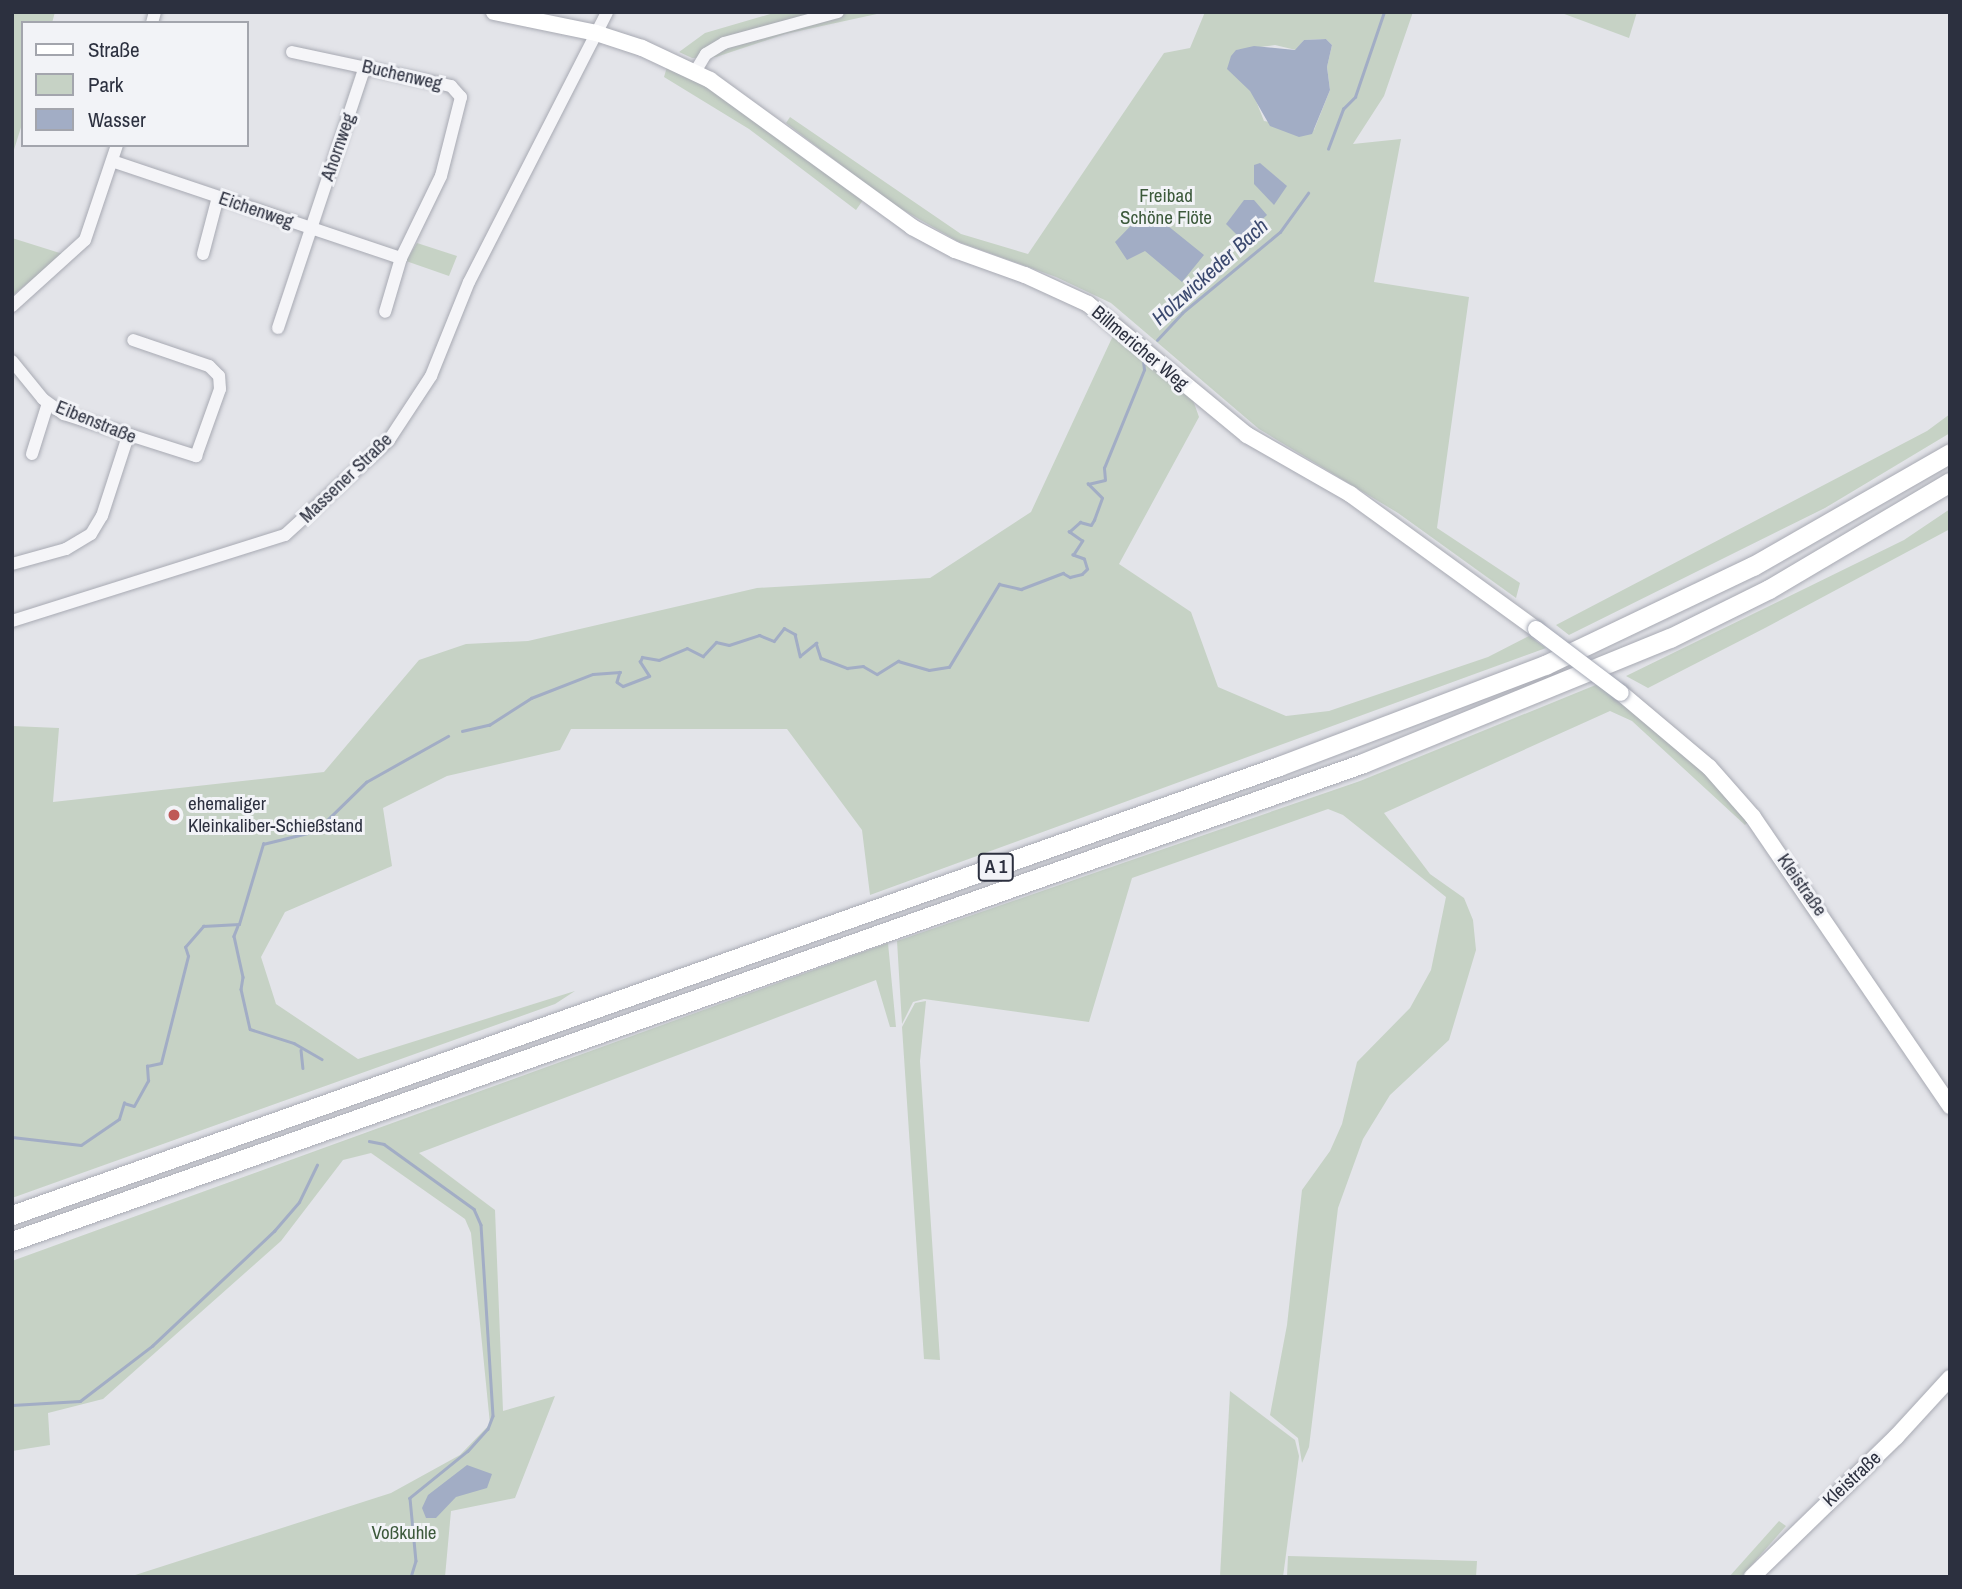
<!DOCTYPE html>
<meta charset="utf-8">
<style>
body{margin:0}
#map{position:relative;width:1962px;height:1589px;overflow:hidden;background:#e3e4e9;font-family:"Archivo Narrow",sans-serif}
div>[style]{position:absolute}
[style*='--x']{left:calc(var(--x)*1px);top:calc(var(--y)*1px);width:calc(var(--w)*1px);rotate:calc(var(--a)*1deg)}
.green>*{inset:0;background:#c6d2c5}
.water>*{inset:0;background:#a2adc5}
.stream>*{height:2.5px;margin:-1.25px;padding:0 1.25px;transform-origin:1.25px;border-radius:1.25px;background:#a2adc5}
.roads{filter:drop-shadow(0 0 2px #a8aab3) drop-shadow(0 0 2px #a8aab3)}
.minor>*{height:12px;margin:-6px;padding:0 6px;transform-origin:6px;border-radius:6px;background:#f5f5f8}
.major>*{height:16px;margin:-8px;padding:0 8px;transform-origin:8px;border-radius:8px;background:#fff}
.highway>*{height:19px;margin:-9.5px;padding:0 9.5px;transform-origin:9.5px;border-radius:9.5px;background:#fff}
.bridges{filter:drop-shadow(0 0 2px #a3a7b4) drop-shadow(0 0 2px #a3a7b4)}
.major-bridge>*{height:16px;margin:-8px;padding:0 8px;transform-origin:8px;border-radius:8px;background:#fff}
.dots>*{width:19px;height:19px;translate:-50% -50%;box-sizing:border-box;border:4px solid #f2f3f7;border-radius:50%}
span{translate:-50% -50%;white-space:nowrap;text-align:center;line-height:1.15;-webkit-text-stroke:6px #f2f3f7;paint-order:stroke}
.shield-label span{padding:2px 5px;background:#f2f3f7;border:2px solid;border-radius:5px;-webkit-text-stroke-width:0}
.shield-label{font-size:18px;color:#2c303f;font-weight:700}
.street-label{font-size:19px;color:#2c303f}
.park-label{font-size:19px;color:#3c593b}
.poi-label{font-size:19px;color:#2c303f}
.left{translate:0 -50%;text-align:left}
.water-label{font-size:21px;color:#3b496f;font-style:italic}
.frame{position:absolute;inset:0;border:14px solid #2c303f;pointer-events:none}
.legend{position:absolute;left:21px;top:21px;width:228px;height:126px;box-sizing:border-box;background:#f2f3f7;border:2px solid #a3a5ad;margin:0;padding:9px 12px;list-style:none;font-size:21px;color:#2c303f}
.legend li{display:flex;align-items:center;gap:14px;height:35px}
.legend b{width:35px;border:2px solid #a3a5ad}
</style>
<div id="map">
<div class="green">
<i style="clip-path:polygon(12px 12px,55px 12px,52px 23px,23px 23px,23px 121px,12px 156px)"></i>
<i style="clip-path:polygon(777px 12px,886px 12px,785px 34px,716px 57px,692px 58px,679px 52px,705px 33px)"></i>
<i style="clip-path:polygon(evenodd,1205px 12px,1413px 12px,1384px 96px,1353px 144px,1401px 139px,1374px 282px,1469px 297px,1437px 528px,1520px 583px,1516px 598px,1398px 513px,1259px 429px,1111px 303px,1056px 277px,959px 242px,891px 203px,786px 123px,790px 117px,961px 234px,1028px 254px,1164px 53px,1190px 48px,1205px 12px,1326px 39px,1332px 45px,1327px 67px,1330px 90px,1314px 130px,1264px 121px,1236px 50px,1275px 45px,1296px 50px,1304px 40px,1326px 39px)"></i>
<i style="clip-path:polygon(1559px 12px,1637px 12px,1629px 38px)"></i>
<i style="clip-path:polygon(667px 67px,705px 85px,863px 200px,856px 210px,749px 129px,664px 77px)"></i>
<i style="clip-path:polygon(12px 238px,63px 254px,12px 296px)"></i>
<i style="clip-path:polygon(417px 243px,457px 256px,449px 276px,406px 261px)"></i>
<i style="clip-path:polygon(1118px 325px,1189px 389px,1199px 417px,1119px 564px,1191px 612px,1218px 687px,1286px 716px,1329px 711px,1488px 657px,1529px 636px,1546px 648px,870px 895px,862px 830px,787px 729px,571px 729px,560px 750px,447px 776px,383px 808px,392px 866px,285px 912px,261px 957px,276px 1004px,358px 1059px,575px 991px,555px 1004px,12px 1198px,12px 726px,59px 728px,53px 802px,324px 772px,419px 660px,466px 644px,528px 641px,757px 588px,930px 578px,1031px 512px)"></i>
<i style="clip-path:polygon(1950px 414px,1950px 433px,1825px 508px,1569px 635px,1556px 625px,1927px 431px)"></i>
<i style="clip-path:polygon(1950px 509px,1950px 529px,1765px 628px,1648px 688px,1626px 676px,1904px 540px)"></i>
<i style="clip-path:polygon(1598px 684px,1650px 720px,1751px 819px,1745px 825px,1632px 721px,1610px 711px,1384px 813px,1430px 874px,1464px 898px,1473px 920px,1476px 950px,1449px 1040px,1390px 1095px,1363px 1139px,1338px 1208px,1309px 1447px,1302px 1463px,1298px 1438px,1270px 1415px,1287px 1325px,1302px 1190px,1330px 1151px,1342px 1124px,1357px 1062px,1410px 1008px,1431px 970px,1446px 897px,1343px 815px,1328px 809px,1132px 878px,1089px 1022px,924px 999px,913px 1002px,902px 1024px,897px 941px,1360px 781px)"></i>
<i style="clip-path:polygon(888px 943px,896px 1027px,890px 1027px,876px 980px,419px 1153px,495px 1210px,503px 1411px,555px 1396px,515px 1498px,451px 1511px,445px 1577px,129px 1577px,391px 1493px,460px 1455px,490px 1424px,471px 1233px,465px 1219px,371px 1153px,343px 1160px,281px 1241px,103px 1399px,48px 1413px,50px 1445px,12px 1451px,12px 1261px)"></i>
<i style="clip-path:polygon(926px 1001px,920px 1061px,940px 1360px,924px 1359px,902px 1027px,915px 1003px)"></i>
<i style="clip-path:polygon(1230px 1391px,1295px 1440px,1299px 1456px,1283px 1577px,1220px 1577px)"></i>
<i style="clip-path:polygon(1779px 1521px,1786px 1526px,1741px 1577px,1729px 1577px)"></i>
<i style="clip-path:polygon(1288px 1556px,1477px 1561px,1476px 1577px,1287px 1577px)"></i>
</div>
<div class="water">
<i style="clip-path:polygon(1326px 39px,1332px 45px,1327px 67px,1330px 90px,1312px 134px,1299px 137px,1270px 126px,1250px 91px,1227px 69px,1231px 56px,1236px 50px,1254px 46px,1295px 50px,1304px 40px)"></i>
<i style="clip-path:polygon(1260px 163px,1287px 186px,1274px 205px,1254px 184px,1254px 165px)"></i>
<i style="clip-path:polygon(1244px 200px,1254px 200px,1267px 215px,1241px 239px,1226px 224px)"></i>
<i style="clip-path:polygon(1147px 209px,1204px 255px,1182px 282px,1145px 251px,1127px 260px,1115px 242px)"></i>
<i style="clip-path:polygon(467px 1465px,492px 1474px,487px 1488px,456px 1497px,436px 1518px,426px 1518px,422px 1508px,428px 1495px)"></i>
</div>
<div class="stream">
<i style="--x:1328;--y:149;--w:43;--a:-69.4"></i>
<i style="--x:1343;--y:109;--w:17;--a:-45"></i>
<i style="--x:1355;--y:97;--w:90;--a:-71.2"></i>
<i style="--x:1157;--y:340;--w:37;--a:-47"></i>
<i style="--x:1182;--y:313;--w:127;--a:-39.6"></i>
<i style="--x:1280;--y:232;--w:48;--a:-54.3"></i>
<i style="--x:462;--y:731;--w:28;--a:-13"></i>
<i style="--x:489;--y:725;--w:50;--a:-32.7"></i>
<i style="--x:531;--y:698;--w:66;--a:-21.2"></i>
<i style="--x:593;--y:674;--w:27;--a:-4"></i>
<i style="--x:620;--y:672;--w:10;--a:107"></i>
<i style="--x:617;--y:682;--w:7;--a:34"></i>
<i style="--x:623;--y:686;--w:28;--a:-21"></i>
<i style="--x:649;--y:676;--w:17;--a:-123"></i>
<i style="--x:640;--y:662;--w:5;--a:-68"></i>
<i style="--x:642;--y:657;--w:17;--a:10"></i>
<i style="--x:659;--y:660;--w:30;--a:-23"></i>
<i style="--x:687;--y:648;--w:18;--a:27"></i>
<i style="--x:703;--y:656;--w:19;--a:-47"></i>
<i style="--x:716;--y:642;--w:13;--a:13"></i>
<i style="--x:729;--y:645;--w:32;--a:-18"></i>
<i style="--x:759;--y:635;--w:16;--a:22"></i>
<i style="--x:774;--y:641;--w:16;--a:-52"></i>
<i style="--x:784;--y:628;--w:13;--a:29"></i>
<i style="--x:795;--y:634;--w:23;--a:77"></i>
<i style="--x:800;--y:656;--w:21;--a:-39"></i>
<i style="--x:816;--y:643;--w:16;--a:72"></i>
<i style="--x:821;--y:658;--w:28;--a:21"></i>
<i style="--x:847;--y:668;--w:16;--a:-7"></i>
<i style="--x:863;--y:666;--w:16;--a:30"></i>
<i style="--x:877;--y:674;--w:25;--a:-32"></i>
<i style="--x:898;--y:661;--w:32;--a:16"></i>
<i style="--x:929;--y:670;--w:20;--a:-9"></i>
<i style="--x:949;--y:667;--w:97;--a:-58.9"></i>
<i style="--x:999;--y:584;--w:23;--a:13"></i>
<i style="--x:1021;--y:589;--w:45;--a:-20.9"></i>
<i style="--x:1063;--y:573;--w:8;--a:30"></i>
<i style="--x:1070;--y:577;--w:12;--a:-14"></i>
<i style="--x:1082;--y:574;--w:7;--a:-45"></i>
<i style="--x:1087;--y:569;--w:10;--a:-107"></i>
<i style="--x:1084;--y:559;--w:12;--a:-160"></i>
<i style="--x:1073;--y:555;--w:17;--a:-57"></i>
<i style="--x:1082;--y:541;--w:16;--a:-145"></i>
<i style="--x:1069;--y:532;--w:15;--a:-42"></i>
<i style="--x:1080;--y:522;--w:11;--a:15"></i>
<i style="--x:1091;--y:525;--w:6;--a:-59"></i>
<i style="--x:1094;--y:520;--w:23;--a:-70"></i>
<i style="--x:1102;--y:498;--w:20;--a:-135"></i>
<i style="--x:1088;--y:484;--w:17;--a:-13"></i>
<i style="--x:1105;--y:480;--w:12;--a:-95"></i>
<i style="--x:1104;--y:468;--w:106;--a:-67.8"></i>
<i style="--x:1144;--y:370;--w:10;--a:-96"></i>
<i style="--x:238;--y:926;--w:11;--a:112"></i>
<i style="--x:234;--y:936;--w:42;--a:77.6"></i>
<i style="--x:243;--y:977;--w:12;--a:99"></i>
<i style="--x:241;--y:989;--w:41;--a:77.3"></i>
<i style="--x:250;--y:1029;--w:46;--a:17.7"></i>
<i style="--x:294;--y:1043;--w:32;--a:30"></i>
<i style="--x:301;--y:1050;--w:18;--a:84"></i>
<i style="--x:12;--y:1137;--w:69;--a:6.6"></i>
<i style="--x:81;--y:1145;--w:46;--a:-34.4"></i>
<i style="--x:119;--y:1119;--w:17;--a:-73"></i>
<i style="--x:124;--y:1103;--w:10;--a:17"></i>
<i style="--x:134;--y:1106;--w:29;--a:-61"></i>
<i style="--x:148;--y:1081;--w:15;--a:-94"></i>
<i style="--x:147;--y:1066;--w:14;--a:-12"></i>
<i style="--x:161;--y:1063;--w:110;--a:-75.8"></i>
<i style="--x:188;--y:956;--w:9;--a:-108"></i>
<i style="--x:185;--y:947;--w:28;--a:-49"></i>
<i style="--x:203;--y:926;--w:36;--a:-3"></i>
<i style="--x:239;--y:924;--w:84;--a:-73.3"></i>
<i style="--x:263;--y:844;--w:55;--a:-13.8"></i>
<i style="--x:316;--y:831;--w:70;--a:-44.4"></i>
<i style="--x:366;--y:782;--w:94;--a:-29.3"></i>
<i style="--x:369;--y:1141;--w:15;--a:11"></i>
<i style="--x:384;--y:1144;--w:111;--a:35.8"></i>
<i style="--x:474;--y:1209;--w:17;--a:66"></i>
<i style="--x:481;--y:1225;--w:191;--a:86.4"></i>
<i style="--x:493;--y:1416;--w:14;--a:111"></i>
<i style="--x:488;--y:1429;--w:30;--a:132"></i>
<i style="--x:468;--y:1451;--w:75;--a:141"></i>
<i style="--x:410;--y:1498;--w:63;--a:84.6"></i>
<i style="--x:416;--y:1561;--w:17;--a:107"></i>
<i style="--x:12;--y:1405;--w:68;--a:-3.4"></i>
<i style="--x:80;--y:1401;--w:91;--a:-37.4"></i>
<i style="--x:152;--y:1346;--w:168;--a:-43.3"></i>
<i style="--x:274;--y:1231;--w:38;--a:-49"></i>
<i style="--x:299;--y:1202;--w:41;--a:-64.1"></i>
</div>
<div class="roads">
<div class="minor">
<i style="--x:152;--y:23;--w:11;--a:-75"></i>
<i style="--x:292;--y:52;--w:163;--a:12.1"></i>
<i style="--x:451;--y:86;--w:15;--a:48"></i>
<i style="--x:461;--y:97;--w:81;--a:104.2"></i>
<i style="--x:441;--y:176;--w:91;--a:116"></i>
<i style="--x:401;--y:258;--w:56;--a:106.5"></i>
<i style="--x:695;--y:72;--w:21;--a:-59"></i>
<i style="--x:706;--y:54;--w:21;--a:-31"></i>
<i style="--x:724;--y:43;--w:118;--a:-15.2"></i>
<i style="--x:112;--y:161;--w:305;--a:18.6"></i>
<i style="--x:203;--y:254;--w:59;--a:-75.3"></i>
<i style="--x:12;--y:306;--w:98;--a:-42.1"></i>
<i style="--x:85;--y:240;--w:100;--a:-71.4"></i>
<i style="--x:278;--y:328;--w:276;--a:-71.6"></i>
<i style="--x:12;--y:361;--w:49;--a:50.8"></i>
<i style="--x:43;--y:399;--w:26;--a:36"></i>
<i style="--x:64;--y:414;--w:139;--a:17.7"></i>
<i style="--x:196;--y:456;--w:71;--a:-70.3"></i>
<i style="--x:220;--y:389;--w:13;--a:-94"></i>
<i style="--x:219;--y:376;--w:14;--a:-135"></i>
<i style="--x:209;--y:366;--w:80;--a:-161.1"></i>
<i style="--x:32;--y:454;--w:53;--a:-72.6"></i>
<i style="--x:12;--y:564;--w:56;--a:-15.5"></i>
<i style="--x:66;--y:549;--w:29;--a:-31"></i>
<i style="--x:91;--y:534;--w:21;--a:-59"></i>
<i style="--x:102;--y:516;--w:84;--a:-72"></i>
<i style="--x:12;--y:621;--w:286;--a:-17.5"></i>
<i style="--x:285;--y:535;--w:141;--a:-42.4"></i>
<i style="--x:389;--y:440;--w:77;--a:-56.7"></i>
<i style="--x:431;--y:376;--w:101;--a:-68"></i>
<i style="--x:469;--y:282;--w:303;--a:-62.9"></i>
</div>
<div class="major">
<i style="--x:494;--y:12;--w:104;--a:11.6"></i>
<i style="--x:596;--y:33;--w:48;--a:18.1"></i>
<i style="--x:642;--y:48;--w:75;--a:25.2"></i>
<i style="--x:710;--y:80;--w:250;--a:36"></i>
<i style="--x:912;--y:227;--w:49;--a:28.1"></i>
<i style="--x:955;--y:250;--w:74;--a:19.7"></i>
<i style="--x:1025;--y:275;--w:69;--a:24.7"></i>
<i style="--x:1088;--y:304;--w:206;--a:39.5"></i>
<i style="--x:1247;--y:435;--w:119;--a:29.8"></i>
<i style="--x:1350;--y:494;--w:230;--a:36"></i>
<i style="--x:1621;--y:693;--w:115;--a:40.1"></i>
<i style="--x:1709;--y:767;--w:67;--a:48.7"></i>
<i style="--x:1753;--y:817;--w:350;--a:55.7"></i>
<i style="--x:1752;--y:1577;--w:201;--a:-44.2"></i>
<i style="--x:1896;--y:1437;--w:80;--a:-47.5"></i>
</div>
<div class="highway">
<i style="--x:12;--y:1215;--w:1344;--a:-19.51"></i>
<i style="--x:1279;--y:766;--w:285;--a:-20.8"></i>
<i style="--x:1545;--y:665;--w:230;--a:-25.5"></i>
<i style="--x:1753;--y:566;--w:227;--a:-29.8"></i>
<i style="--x:12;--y:1241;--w:1433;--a:-19.48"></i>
<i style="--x:1363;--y:763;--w:331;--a:-22.2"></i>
<i style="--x:1670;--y:638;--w:110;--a:-26.3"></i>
<i style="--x:1769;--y:589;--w:210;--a:-30.6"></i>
</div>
</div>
<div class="bridges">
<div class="major-bridge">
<i style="--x:1536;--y:629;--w:106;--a:37"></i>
</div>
</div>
<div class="dots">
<i style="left:174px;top:815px;background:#bf5957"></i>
</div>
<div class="shield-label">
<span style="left:996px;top:867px">A 1</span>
</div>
<div class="street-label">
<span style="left:402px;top:75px;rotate:13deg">Buchenweg</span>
<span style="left:338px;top:147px;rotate:-71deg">Ahornweg</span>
<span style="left:256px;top:210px;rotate:19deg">Eichenweg</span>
<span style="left:1140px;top:348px;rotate:40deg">Billmericher Weg</span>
<span style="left:96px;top:422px;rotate:22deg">Eibenstraße</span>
<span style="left:346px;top:478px;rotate:-44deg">Massener Straße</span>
<span style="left:1802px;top:885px;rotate:55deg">Kleistraße</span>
<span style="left:1852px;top:1479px;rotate:-43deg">Kleistraße</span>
</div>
<div class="park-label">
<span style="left:1166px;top:207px">Freibad<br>Schöne Flöte</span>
<span style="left:404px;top:1533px">Voßkuhle</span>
</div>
<div class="poi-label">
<span class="left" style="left:188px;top:815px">ehemaliger<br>Kleinkaliber-Schießstand</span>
</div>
<div class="water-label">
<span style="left:1210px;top:272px;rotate:-42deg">Holzwickeder Bach</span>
</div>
<div class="frame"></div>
<ul class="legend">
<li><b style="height:9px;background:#fff"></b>Straße</li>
<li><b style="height:19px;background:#c6d2c5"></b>Park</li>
<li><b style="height:19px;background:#a2adc5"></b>Wasser</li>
</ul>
</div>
